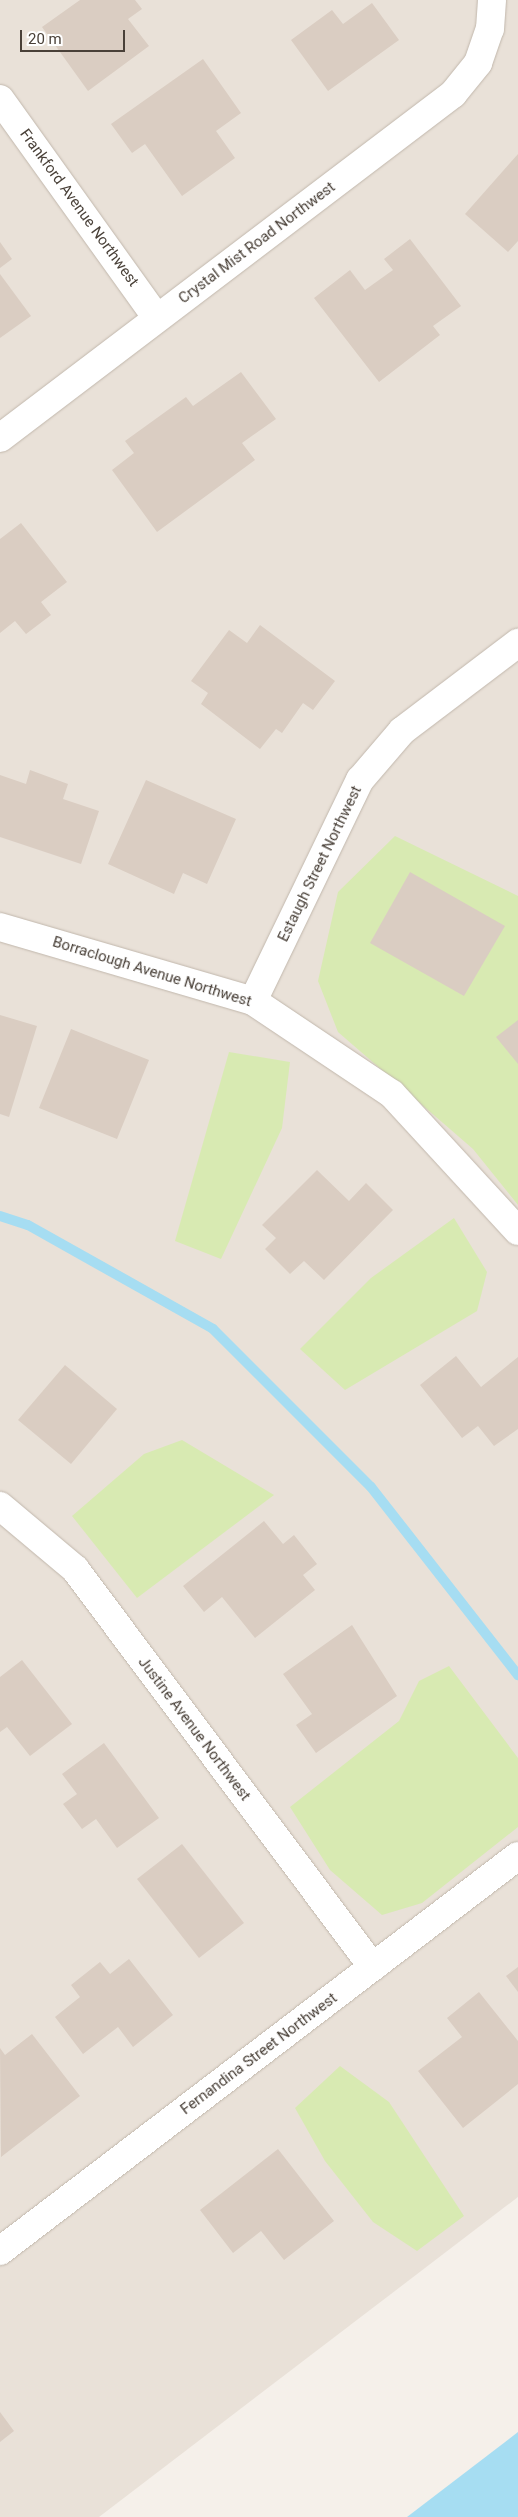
<!DOCTYPE html>
<style>
body{margin:0}
#map{position:relative;width:518px;height:2517px;overflow:hidden;background:#f5f0ea;font-family:Roboto,sans-serif}
div>[style]{position:absolute}
[style*='--x']{left:calc(var(--x)*1px);top:calc(var(--y)*1px);width:calc(var(--w)*1px);rotate:calc(var(--a)*1deg)}
.residential>*{inset:0;background:#e9e1d8}
.green>*{inset:0;background:#d8eab2}
.water>*{inset:0;background:#a6ddf2}
.stream>*{height:10px;margin:-5px;padding:0 5px;transform-origin:5px;border-radius:5px;background:#a6ddf2}
.building>*{inset:0;background:#dacdc2}
.roads{filter:drop-shadow(0 0 1px #c1b7ac) drop-shadow(0 0 1px #c1b7ac)}
.minor>*{height:28px;margin:-14px;padding:0 14px;transform-origin:14px;border-radius:14px;background:#fff}
span{translate:-50% -50%;white-space:nowrap;text-align:center;line-height:1.15;-webkit-text-stroke:5px #fff;paint-order:stroke}
.street-label{font-size:15px;color:#494038}
.scale{position:absolute;left:20px;top:30px;width:105px;height:22px;box-sizing:border-box;border:2px solid #494038;border-top:0;padding-left:6px;font-size:15px;line-height:18px;white-space:nowrap;color:#494038;-webkit-text-stroke:4px #fff;paint-order:stroke}
</style>
<div id="map">
<div class="residential">
<i style="clip-path:polygon(0 0,518px 0,518px 2197px,99px 2517px,0 2517px)"></i>
</div>
<div class="green">
<i style="clip-path:polygon(395px 836px,518px 896px,518px 1205px,473px 1149px,338px 1032px,318px 981px,338px 892px)"></i>
<i style="clip-path:polygon(229px 1052px,290px 1062px,282px 1128px,221px 1259px,175px 1241px)"></i>
<i style="clip-path:polygon(454px 1218px,487px 1272px,477px 1311px,345px 1390px,300px 1349px,371px 1278px)"></i>
<i style="clip-path:polygon(182px 1440px,274px 1495px,137px 1598px,72px 1516px,144px 1454px)"></i>
<i style="clip-path:polygon(449px 1666px,518px 1758px,518px 1827px,422px 1903px,382px 1915px,330px 1870px,290px 1807px,399px 1721px,419px 1681px)"></i>
<i style="clip-path:polygon(340px 2066px,389px 2102px,464px 2216px,417px 2251px,373px 2222px,325px 2161px,295px 2108px)"></i>
</div>
<div class="water">
<i style="clip-path:polygon(518px 2432px,518px 2517px,407px 2517px)"></i>
</div>
<div class="stream">
<i style="--x:0;--y:1216;--w:29;--a:18"></i>
<i style="--x:28;--y:1225;--w:212;--a:29.3"></i>
<i style="--x:213;--y:1329;--w:223;--a:45"></i>
<i style="--x:371;--y:1487;--w:239;--a:52"></i>
</div>
<div class="building">
<i style="clip-path:polygon(80px 0,135px 0,142px 9px,128px 19px,149px 46px,88px 91px,42px 27px)"></i>
<i style="clip-path:polygon(372px 3px,399px 40px,328px 91px,291px 40px,332px 10px,343px 24px)"></i>
<i style="clip-path:polygon(203px 59px,241px 113px,216px 131px,235px 158px,182px 196px,145px 144px,132px 153px,111px 124px)"></i>
<i style="clip-path:polygon(518px 154px,518px 241px,508px 252px,465px 214px)"></i>
<i style="clip-path:polygon(410px 239px,461px 306px,433px 326px,440px 335px,379px 382px,314px 298px,350px 270px,365px 290px,393px 270px,384px 259px)"></i>
<i style="clip-path:polygon(0 242px,12px 259px,0 268px)"></i>
<i style="clip-path:polygon(0 274px,31px 316px,0 338px)"></i>
<i style="clip-path:polygon(241px 372px,276px 419px,242px 443px,255px 460px,157px 532px,112px 470px,134px 453px,125px 441px,186px 397px,193px 406px)"></i>
<i style="clip-path:polygon(21px 523px,67px 582px,41px 602px,51px 615px,26px 634px,15px 621px,0 633px,0 539px)"></i>
<i style="clip-path:polygon(260px 625px,335px 681px,313px 710px,303px 703px,282px 733px,276px 729px,260px 749px,201px 704px,208px 693px,191px 681px,229px 630px,247px 643px)"></i>
<i style="clip-path:polygon(30px 770px,68px 784px,63px 799px,99px 811px,81px 864px,0 837px,0 775px,26px 784px)"></i>
<i style="clip-path:polygon(146px 780px,236px 819px,207px 884px,183px 873px,174px 894px,108px 864px)"></i>
<i style="clip-path:polygon(410px 872px,505px 926px,464px 996px,370px 943px)"></i>
<i style="clip-path:polygon(0 1015px,37px 1026px,9px 1117px,0 1114px)"></i>
<i style="clip-path:polygon(518px 1020px,518px 1064px,496px 1037px)"></i>
<i style="clip-path:polygon(71px 1029px,149px 1060px,117px 1139px,39px 1108px)"></i>
<i style="clip-path:polygon(317px 1170px,349px 1201px,366px 1183px,393px 1210px,324px 1280px,304px 1261px,290px 1274px,265px 1249px,276px 1238px,262px 1225px)"></i>
<i style="clip-path:polygon(456px 1356px,481px 1387px,518px 1357px,518px 1429px,494px 1446px,478px 1426px,462px 1438px,420px 1385px)"></i>
<i style="clip-path:polygon(65px 1365px,117px 1409px,71px 1464px,18px 1420px)"></i>
<i style="clip-path:polygon(264px 1521px,283px 1544px,294px 1535px,317px 1564px,303px 1575px,315px 1590px,255px 1638px,222px 1597px,204px 1612px,183px 1586px)"></i>
<i style="clip-path:polygon(352px 1625px,397px 1696px,316px 1753px,296px 1725px,312px 1714px,283px 1674px)"></i>
<i style="clip-path:polygon(22px 1660px,72px 1724px,30px 1756px,7px 1727px,0 1732px,0 1677px)"></i>
<i style="clip-path:polygon(104px 1743px,159px 1818px,117px 1848px,96px 1819px,82px 1829px,63px 1804px,77px 1794px,62px 1774px)"></i>
<i style="clip-path:polygon(182px 1844px,244px 1923px,199px 1958px,137px 1879px)"></i>
<i style="clip-path:polygon(129px 1959px,173px 2015px,133px 2047px,118px 2027px,83px 2054px,55px 2017px,80px 1997px,71px 1985px,100px 1962px,110px 1974px)"></i>
<i style="clip-path:polygon(518px 1967px,518px 1992px,506px 1976px)"></i>
<i style="clip-path:polygon(479px 1992px,518px 2041px,518px 2084px,463px 2128px,418px 2071px,462px 2037px,447px 2018px)"></i>
<i style="clip-path:polygon(32px 2034px,80px 2096px,1px 2157px,0 2048px,5px 2055px)"></i>
<i style="clip-path:polygon(278px 2149px,334px 2221px,284px 2260px,261px 2231px,233px 2253px,200px 2210px)"></i>
<i style="clip-path:polygon(0 2412px,14px 2431px,0 2442px)"></i>
</div>
<div class="roads">
<div class="minor">
<i style="--x:0;--y:99;--w:269;--a:54.4"></i>
<i style="--x:0;--y:438;--w:569;--a:-37.21"></i>
<i style="--x:453;--y:94;--w:40;--a:-51"></i>
<i style="--x:478;--y:63;--w:36;--a:-71"></i>
<i style="--x:490;--y:29;--w:29;--a:-86"></i>
<i style="--x:0;--y:927;--w:264;--a:16.3"></i>
<i style="--x:253;--y:1001;--w:167;--a:33.8"></i>
<i style="--x:392;--y:1094;--w:186;--a:47.4"></i>
<i style="--x:253;--y:1001;--w:246;--a:-64.2"></i>
<i style="--x:360;--y:780;--w:65;--a:-49.4"></i>
<i style="--x:402;--y:731;--w:146;--a:-37.2"></i>
<i style="--x:0;--y:1506;--w:98;--a:40"></i>
<i style="--x:75;--y:1569;--w:497;--a:53.2"></i>
<i style="--x:0;--y:2251;--w:651;--a:-37.33"></i>
</div>
</div>
<div class="street-label">
<span style="left:79px;top:208px;rotate:54deg">Frankford Avenue Northwest</span>
<span style="left:257px;top:243px;rotate:-37deg">Crystal Mist Road Northwest</span>
<span style="left:320px;top:864px;rotate:-64deg">Estaugh Street Northwest</span>
<span style="left:152px;top:972px;rotate:17deg">Borraclough Avenue Northwest</span>
<span style="left:194px;top:1729px;rotate:53deg">Justine Avenue Northwest</span>
<span style="left:259px;top:2054px;rotate:-37deg">Fernandina Street Northwest</span>
</div>
<div class="scale">20 m</div>
</div>
